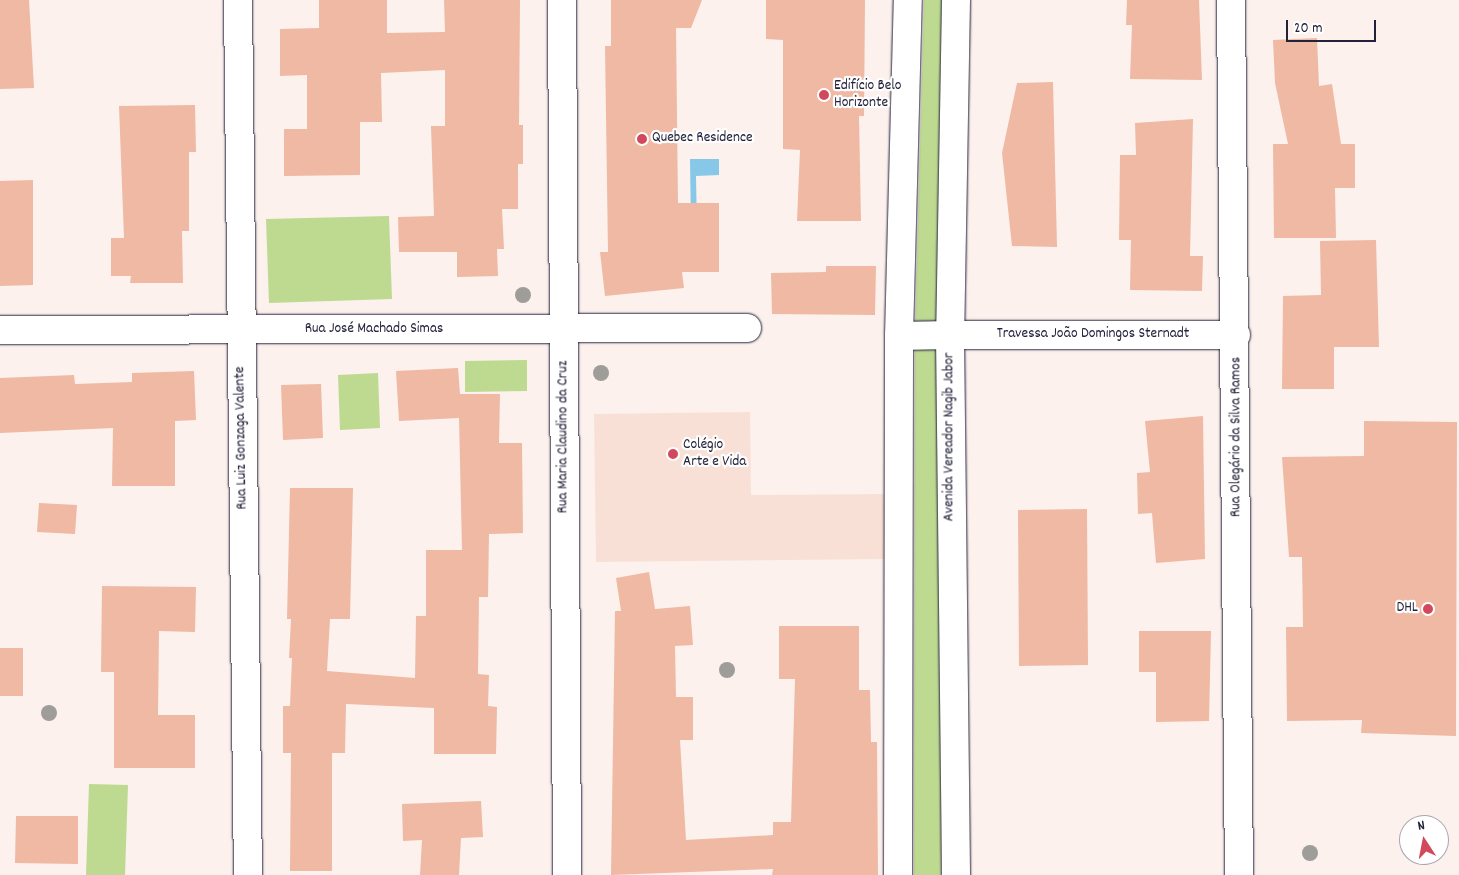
<!DOCTYPE html>
<meta charset="utf-8">
<style>
body{margin:0}
#map{position:relative;width:1459px;height:875px;overflow:hidden;background:#fcf1ed;font-family:Dekko,sans-serif}
div>[style]{position:absolute}
[style*='--x']{left:calc(var(--x)*1px);top:calc(var(--y)*1px);width:calc(var(--w)*1px);rotate:calc(var(--a)*1deg)}
.built>*{inset:0;background:#f8e0d7}
.green>*{inset:0;background:#beda91}
.water>*{inset:0;background:#87c8e8}
.building>*{inset:0;background:#efb9a3}
.roads{filter:drop-shadow(0 0 1px #22223b) drop-shadow(0 0 1px #22223b)}
.street>*{height:28px;margin:-14px;padding:0 14px;transform-origin:14px;border-radius:14px;background:#fff}
.secondary>*{height:28px;margin:-14px;padding:0 14px;transform-origin:14px;border-radius:14px;background:#fff}
.trees>*{width:16px;height:16px;margin:-8px;border-radius:50%;background:#9e9d99}
.dots>*{width:14px;height:14px;translate:-50% -50%;box-sizing:border-box;border:2px solid #fff;border-radius:50%}
span{translate:-50% -50%;white-space:nowrap;text-align:center;line-height:1.15;-webkit-text-stroke:4.5px #fff;paint-order:stroke}
.poi-label{font-size:15px;color:#22223b}
.left{translate:0 -50%;text-align:left}
.right{translate:-100% -50%;text-align:right}
.street-label{font-size:15px;color:#22223b}
.north{position:absolute;left:1399px;top:815px;width:50px;height:50px;box-sizing:border-box;background:#fff;border:1px solid #a7a7b1;border-radius:50%;rotate:349deg;font-size:14px;font-weight:700;line-height:20px;text-align:center;color:#22223b}
.north::after{content:'';display:block;margin:auto;width:18px;height:22px;background:#d1495b;clip-path:polygon(50% 0,100% 100%,50% 72%,0 100%)}
.scale{position:absolute;left:1286px;top:20px;width:90px;height:22px;box-sizing:border-box;border:2px solid #22223b;border-top:0;padding-left:6px;font-size:15px;line-height:18px;white-space:nowrap;color:#22223b;-webkit-text-stroke:4px #fff;paint-order:stroke}
</style>
<div id="map">
<div class="built">
<i style="clip-path:polygon(750px 412px,751px 495px,884px 494px,885px 559px,596px 562px,594px 414px)"></i>
</div>
<div class="green">
<i style="clip-path:polygon(924px 0,943px 0,941px 875px,914px 875px,915px 337px)"></i>
<i style="clip-path:polygon(389px 216px,392px 299px,269px 303px,266px 219px)"></i>
<i style="clip-path:polygon(527px 360px,527px 391px,465px 392px,465px 361px)"></i>
<i style="clip-path:polygon(378px 373px,380px 428px,340px 430px,338px 375px)"></i>
<i style="clip-path:polygon(89px 784px,128px 785px,125px 875px,86px 875px)"></i>
</div>
<div class="water">
<i style="clip-path:polygon(690px 159px,719px 159px,719px 175px,696px 176px,697px 227px,691px 227px)"></i>
</div>
<div class="building">
<i style="clip-path:polygon(0 0,29px 0,34px 88px,0 89px)"></i>
<i style="clip-path:polygon(319px 0,387px 0,387px 33px,445px 32px,444px 0,520px 0,519px 125px,523px 125px,523px 164px,518px 164px,518px 209px,502px 209px,504px 249px,497px 249px,498px 276px,457px 277px,457px 252px,399px 252px,398px 217px,434px 216px,431px 126px,445px 126px,445px 70px,381px 73px,382px 122px,360px 122px,360px 175px,284px 176px,284px 129px,307px 129px,307px 75px,280px 76px,280px 29px,319px 28px)"></i>
<i style="clip-path:polygon(611px 0,702px 0,691px 28px,676px 28px,678px 203px,719px 203px,719px 272px,682px 272px,684px 288px,605px 296px,600px 252px,608px 252px,605px 46px,611px 46px)"></i>
<i style="clip-path:polygon(766px 0,865px 0,864px 116px,859px 116px,861px 221px,797px 221px,800px 150px,783px 149px,783px 40px,766px 39px)"></i>
<i style="clip-path:polygon(1127px 0,1199px 0,1202px 80px,1130px 79px,1132px 25px,1126px 25px)"></i>
<i style="clip-path:polygon(1317px 38px,1319px 86px,1332px 84px,1341px 144px,1355px 144px,1355px 188px,1335px 188px,1336px 238px,1274px 238px,1273px 144px,1288px 144px,1275px 83px,1273px 40px)"></i>
<i style="clip-path:polygon(1053px 82px,1057px 247px,1012px 246px,1002px 153px,1017px 83px)"></i>
<i style="clip-path:polygon(195px 105px,196px 152px,189px 152px,189px 231px,182px 231px,183px 283px,130px 283px,131px 276px,111px 276px,111px 238px,124px 238px,119px 106px)"></i>
<i style="clip-path:polygon(1193px 119px,1190px 256px,1203px 256px,1202px 291px,1130px 290px,1131px 240px,1119px 240px,1120px 155px,1136px 155px,1135px 123px)"></i>
<i style="clip-path:polygon(33px 180px,33px 285px,0 286px,0 181px)"></i>
<i style="clip-path:polygon(1376px 240px,1379px 347px,1334px 347px,1334px 389px,1282px 389px,1283px 296px,1321px 295px,1320px 241px)"></i>
<i style="clip-path:polygon(826px 266px,876px 266px,875px 315px,772px 314px,771px 273px,826px 272px)"></i>
<i style="clip-path:polygon(458px 368px,460px 394px,500px 394px,499px 443px,522px 443px,523px 533px,489px 534px,488px 597px,479px 597px,478px 674px,489px 675px,488px 706px,497px 707px,496px 754px,434px 754px,434px 708px,346px 704px,345px 753px,332px 753px,332px 871px,290px 871px,291px 753px,283px 753px,283px 706px,290px 706px,292px 658px,289px 658px,291px 619px,287px 619px,290px 488px,353px 488px,350px 619px,330px 619px,327px 671px,415px 678px,416px 616px,426px 616px,426px 550px,462px 550px,459px 418px,399px 421px,396px 371px)"></i>
<i style="clip-path:polygon(194px 371px,196px 420px,175px 421px,175px 486px,112px 486px,113px 428px,0 433px,0 378px,74px 375px,75px 384px,132px 382px,132px 373px)"></i>
<i style="clip-path:polygon(321px 384px,323px 438px,283px 440px,281px 385px)"></i>
<i style="clip-path:polygon(1203px 416px,1205px 559px,1156px 563px,1152px 513px,1138px 514px,1137px 473px,1150px 472px,1145px 421px)"></i>
<i style="clip-path:polygon(1364px 421px,1457px 422px,1456px 736px,1361px 733px,1362px 720px,1287px 721px,1286px 627px,1303px 627px,1302px 557px,1289px 557px,1282px 457px,1364px 456px)"></i>
<i style="clip-path:polygon(39px 503px,77px 505px,75px 534px,37px 532px)"></i>
<i style="clip-path:polygon(1087px 509px,1088px 665px,1019px 666px,1018px 510px)"></i>
<i style="clip-path:polygon(649px 572px,655px 609px,690px 606px,693px 645px,675px 646px,676px 697px,693px 697px,693px 740px,680px 740px,686px 840px,773px 835px,773px 822px,791px 822px,795px 679px,779px 679px,779px 626px,859px 626px,859px 690px,870px 690px,871px 742px,877px 742px,878px 875px,772px 875px,773px 869px,611px 875px,615px 611px,621px 611px,616px 578px)"></i>
<i style="clip-path:polygon(102px 586px,196px 587px,195px 632px,159px 631px,158px 715px,195px 715px,195px 768px,114px 768px,114px 672px,101px 672px)"></i>
<i style="clip-path:polygon(1139px 631px,1211px 631px,1209px 721px,1156px 722px,1156px 672px,1139px 672px)"></i>
<i style="clip-path:polygon(0 648px,23px 648px,23px 696px,0 696px)"></i>
<i style="clip-path:polygon(481px 801px,483px 837px,461px 838px,459px 875px,420px 875px,422px 840px,403px 841px,402px 804px)"></i>
<i style="clip-path:polygon(16px 816px,78px 816px,78px 864px,15px 863px)"></i>
</div>
<div class="roads">
<div class="street">
<i style="--x:238;--y:0;--w:875;--a:89.35"></i>
<i style="--x:562;--y:0;--w:875;--a:89.67"></i>
<i style="--x:1231;--y:0;--w:875;--a:89.48"></i>
<i style="--x:0;--y:330;--w:747;--a:-0.15"></i>
<i style="--x:950;--y:335;--w:286;--a:0"></i>
</div>
<div class="secondary">
<i style="--x:956;--y:0;--w:335;--a:91"></i>
<i style="--x:950;--y:335;--w:540;--a:89.36"></i>
<i style="--x:899;--y:336;--w:51;--a:-1.1"></i>
<i style="--x:898;--y:875;--w:539;--a:-89.89"></i>
<i style="--x:899;--y:336;--w:336;--a:-88.5"></i>
</div>
</div>
<div class="trees">
<i style="left:523px;top:295px"></i>
<i style="left:601px;top:373px"></i>
<i style="left:727px;top:670px"></i>
<i style="left:49px;top:713px"></i>
<i style="left:1310px;top:853px"></i>
</div>
<div class="dots">
<i style="left:824px;top:95px;background:#d1495b"></i>
<i style="left:642px;top:139px;background:#d1495b"></i>
<i style="left:673px;top:454px;background:#d1495b"></i>
<i style="left:1428px;top:609px;background:#d1495b"></i>
</div>
<div class="poi-label">
<span class="left" style="left:834px;top:95px">Edifício Belo<br>Horizonte</span>
<span class="left" style="left:652px;top:139px">Quebec Residence</span>
<span class="left" style="left:683px;top:454px">Colégio<br>Arte e Vida</span>
<span class="right" style="left:1418px;top:609px">DHL</span>
</div>
<div class="street-label">
<span style="left:374px;top:330px">Rua José Machado Simas</span>
<span style="left:1093px;top:335px">Travessa João Domingos Sternadt</span>
<span style="left:564px;top:437px;rotate:-90deg">Rua Maria Claudino da Cruz</span>
<span style="left:950px;top:437px;rotate:-90deg">Avenida Vereador Nagib Jabor</span>
<span style="left:1237px;top:437px;rotate:-90deg">Rua Olegário da Silva Ramos</span>
<span style="left:242px;top:438px;rotate:-91deg">Rua Luiz Gonzaga Valente</span>
</div>
<div class="north">N</div>
<div class="scale">20 m</div>
</div>
